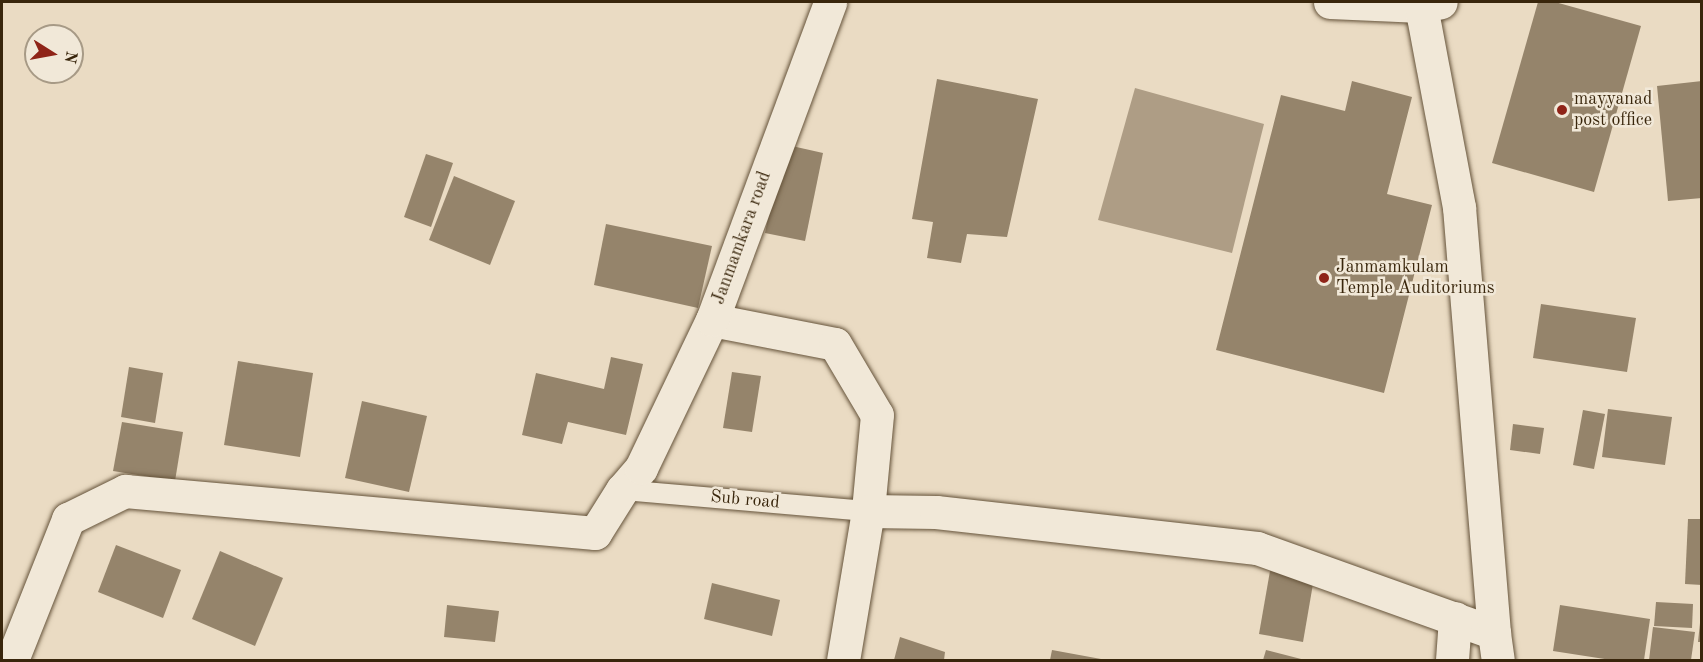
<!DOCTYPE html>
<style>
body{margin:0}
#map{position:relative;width:1703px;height:662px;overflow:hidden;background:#eadbc3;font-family:"Old Standard TT",serif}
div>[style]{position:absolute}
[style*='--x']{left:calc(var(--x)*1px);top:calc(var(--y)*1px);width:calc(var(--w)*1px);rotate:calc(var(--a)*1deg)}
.water>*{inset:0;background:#ae9d85}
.building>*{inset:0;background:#95846b}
.roads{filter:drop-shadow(0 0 2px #65533a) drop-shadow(0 0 2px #65533a)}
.lane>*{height:20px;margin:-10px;padding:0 10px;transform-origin:10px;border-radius:10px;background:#f1e8d8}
.street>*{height:33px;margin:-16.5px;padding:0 16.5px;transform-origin:16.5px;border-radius:16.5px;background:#f1e8d8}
.secondary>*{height:33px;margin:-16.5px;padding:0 16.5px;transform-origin:16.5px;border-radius:16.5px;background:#f1e8d8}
.dots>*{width:16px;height:16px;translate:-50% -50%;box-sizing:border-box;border:3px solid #f1e8d8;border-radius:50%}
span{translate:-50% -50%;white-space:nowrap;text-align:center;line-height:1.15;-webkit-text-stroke:5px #f1e8d8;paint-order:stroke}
.poi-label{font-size:18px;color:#39260c}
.left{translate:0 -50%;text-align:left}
.street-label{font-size:18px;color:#39260c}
.frame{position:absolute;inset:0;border:3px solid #39260c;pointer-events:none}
.north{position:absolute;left:24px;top:24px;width:60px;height:60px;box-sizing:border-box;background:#f1e8d8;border:2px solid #a79a86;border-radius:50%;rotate:101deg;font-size:16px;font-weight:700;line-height:24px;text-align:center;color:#39260c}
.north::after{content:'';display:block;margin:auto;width:21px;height:27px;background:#8f2418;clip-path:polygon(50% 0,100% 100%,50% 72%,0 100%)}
</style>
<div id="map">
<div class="water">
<i style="clip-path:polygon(1135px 88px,1264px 124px,1232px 253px,1098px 220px)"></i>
</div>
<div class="building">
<i style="clip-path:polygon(1538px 2px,1555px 2px,1641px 26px,1594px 192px,1492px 163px)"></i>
<i style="clip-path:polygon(937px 79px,1038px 99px,1007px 237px,967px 234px,961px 263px,927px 258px,933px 222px,912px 219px)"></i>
<i style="clip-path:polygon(1352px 81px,1412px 97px,1387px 194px,1432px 205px,1384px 393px,1216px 350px,1281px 95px,1345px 111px)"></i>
<i style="clip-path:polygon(1702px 81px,1702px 198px,1668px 201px,1657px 86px)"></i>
<i style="clip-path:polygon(783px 144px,823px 153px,805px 241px,765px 233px)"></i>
<i style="clip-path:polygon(426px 154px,453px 163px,431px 227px,404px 217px)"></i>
<i style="clip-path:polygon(454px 176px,515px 201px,490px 265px,429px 240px)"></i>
<i style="clip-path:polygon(606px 224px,712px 246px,698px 308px,594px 285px)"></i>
<i style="clip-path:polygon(1541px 304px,1636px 318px,1627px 372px,1533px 358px)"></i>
<i style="clip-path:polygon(611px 357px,643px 364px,626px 435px,568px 422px,562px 444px,522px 435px,536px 373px,604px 389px)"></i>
<i style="clip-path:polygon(238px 361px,313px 373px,300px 457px,224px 445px)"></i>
<i style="clip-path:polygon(129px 367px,163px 373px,155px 423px,121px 417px)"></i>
<i style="clip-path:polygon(732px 372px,761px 376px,752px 432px,723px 428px)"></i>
<i style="clip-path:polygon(362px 401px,427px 416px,409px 492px,345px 478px)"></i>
<i style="clip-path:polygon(1608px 409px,1672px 417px,1665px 465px,1602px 457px)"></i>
<i style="clip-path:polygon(1583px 410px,1605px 414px,1594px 469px,1573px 465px)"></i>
<i style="clip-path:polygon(122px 422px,183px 432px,175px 481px,113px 471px)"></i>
<i style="clip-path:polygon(1513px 424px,1544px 428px,1540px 454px,1510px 450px)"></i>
<i style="clip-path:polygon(1688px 519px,1702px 519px,1702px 585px,1685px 584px)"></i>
<i style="clip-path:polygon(116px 545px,181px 570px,163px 618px,98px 592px)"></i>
<i style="clip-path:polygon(220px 551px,283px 578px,255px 646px,192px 619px)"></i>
<i style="clip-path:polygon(1270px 571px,1314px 578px,1303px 642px,1259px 634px)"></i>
<i style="clip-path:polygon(712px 583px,780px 600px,772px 636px,704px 619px)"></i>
<i style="clip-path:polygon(1656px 602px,1693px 604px,1692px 628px,1654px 626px)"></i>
<i style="clip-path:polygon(447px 605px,499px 611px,495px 642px,444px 637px)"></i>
<i style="clip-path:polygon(1560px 605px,1650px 619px,1644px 660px,1611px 660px,1553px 651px)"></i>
<i style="clip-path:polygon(1700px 623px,1702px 623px,1702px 642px,1698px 642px)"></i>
<i style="clip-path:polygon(1653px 627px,1695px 632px,1691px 660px,1649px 660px)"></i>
<i style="clip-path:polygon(900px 637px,945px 652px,944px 660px,894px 660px)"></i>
<i style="clip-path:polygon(1052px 650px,1101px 659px,1101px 660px,1050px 660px)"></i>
<i style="clip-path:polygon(1266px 650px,1305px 660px,1263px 660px)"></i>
</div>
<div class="roads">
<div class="lane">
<i style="--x:622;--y:490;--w:247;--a:4.9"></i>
</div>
<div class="street">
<i style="--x:712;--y:320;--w:125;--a:11"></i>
<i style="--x:835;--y:344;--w:82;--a:59.4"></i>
<i style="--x:877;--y:415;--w:96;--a:95.4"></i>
<i style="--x:868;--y:511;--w:151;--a:99.5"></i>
<i style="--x:868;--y:511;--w:68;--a:0.8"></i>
<i style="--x:936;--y:512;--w:323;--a:6.4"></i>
<i style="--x:1257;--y:548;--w:252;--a:19.7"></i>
<i style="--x:12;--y:660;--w:152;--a:-68.3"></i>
<i style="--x:68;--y:519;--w:64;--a:-26.2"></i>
<i style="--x:125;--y:491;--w:472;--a:5.1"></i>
<i style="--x:595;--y:533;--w:51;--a:-57.9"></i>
<i style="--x:622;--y:490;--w:29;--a:-49"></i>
<i style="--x:641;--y:468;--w:164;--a:-64.4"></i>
<i style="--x:712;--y:320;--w:339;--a:-69.6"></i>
<i style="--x:1452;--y:660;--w:42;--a:-85.9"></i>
</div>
<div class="secondary">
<i style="--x:1330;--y:2;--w:91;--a:2.5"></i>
<i style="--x:1421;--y:6;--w:20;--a:-11"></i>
<i style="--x:1421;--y:6;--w:205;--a:79.3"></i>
<i style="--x:1459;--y:207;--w:427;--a:85.3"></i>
<i style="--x:1494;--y:633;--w:27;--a:82"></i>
</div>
</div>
<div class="dots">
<i style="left:1562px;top:110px;background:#8f2418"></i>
<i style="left:1324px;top:278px;background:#8f2418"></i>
</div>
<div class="poi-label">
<span class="left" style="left:1574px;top:110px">mayyanad<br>post office</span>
<span class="left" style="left:1336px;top:278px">Janmamkulam<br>Temple Auditoriums</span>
</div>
<div class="street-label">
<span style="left:742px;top:238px;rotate:-70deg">Janmamkara road</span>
<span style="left:745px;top:500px;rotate:5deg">Sub road</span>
</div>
<div class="frame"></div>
<div class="north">N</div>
</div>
